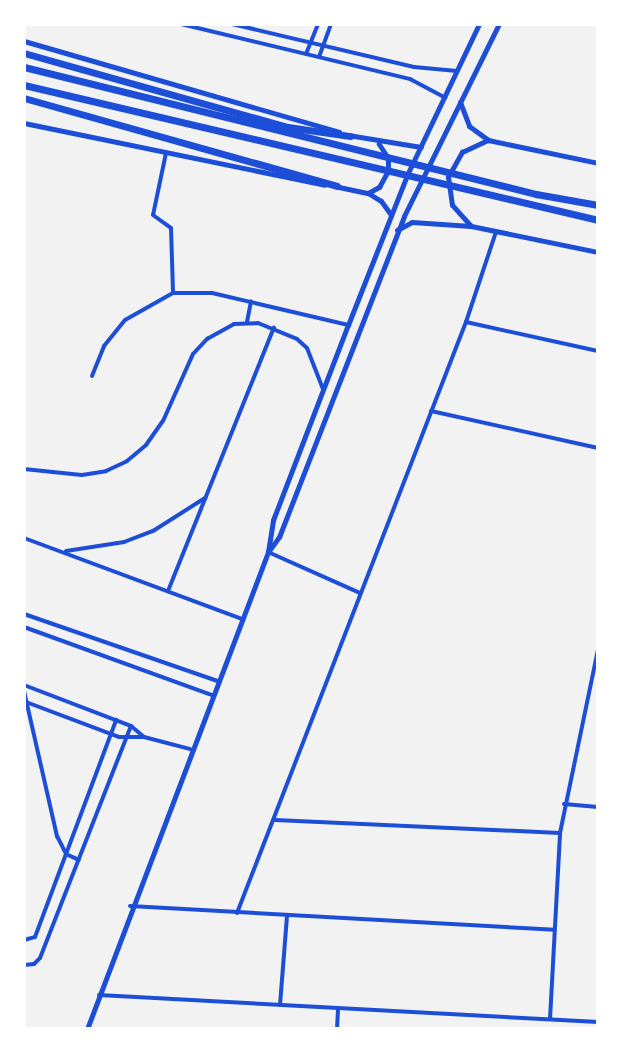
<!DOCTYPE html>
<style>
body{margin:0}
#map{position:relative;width:622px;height:1053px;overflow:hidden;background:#f2f2f2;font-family:"Space Grotesk",sans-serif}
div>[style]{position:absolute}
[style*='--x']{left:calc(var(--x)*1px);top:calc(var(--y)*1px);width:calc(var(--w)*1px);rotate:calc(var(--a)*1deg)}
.minor>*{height:4px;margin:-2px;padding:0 2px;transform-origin:2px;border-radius:2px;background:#1d4ed8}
.tertiary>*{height:5px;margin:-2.5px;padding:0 2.5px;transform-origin:2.5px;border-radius:2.5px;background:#1d4ed8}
.primary>*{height:7px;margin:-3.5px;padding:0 3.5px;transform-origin:3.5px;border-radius:3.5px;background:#1d4ed8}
span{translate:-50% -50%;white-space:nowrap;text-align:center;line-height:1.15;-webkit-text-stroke:4.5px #fff;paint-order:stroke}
.frame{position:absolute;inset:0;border:26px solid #fff;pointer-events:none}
</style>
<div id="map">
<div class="minor">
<i style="--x:181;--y:24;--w:236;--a:13.5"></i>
<i style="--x:410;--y:79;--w:40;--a:28"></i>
<i style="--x:232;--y:24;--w:187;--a:13.3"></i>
<i style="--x:414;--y:67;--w:43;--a:5.3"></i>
<i style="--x:306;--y:54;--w:32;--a:-68"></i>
<i style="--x:319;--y:57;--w:35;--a:-70"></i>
<i style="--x:166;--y:153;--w:63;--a:101.8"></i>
<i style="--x:153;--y:215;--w:22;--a:36"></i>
<i style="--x:171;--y:228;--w:65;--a:88.2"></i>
<i style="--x:247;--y:322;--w:21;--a:-79"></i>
<i style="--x:466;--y:322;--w:135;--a:12.4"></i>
<i style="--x:92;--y:376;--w:32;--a:-68"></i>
<i style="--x:104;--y:346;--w:33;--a:-51"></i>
<i style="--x:125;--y:320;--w:55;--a:-29.4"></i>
<i style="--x:173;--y:293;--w:39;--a:0"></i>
<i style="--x:212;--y:293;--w:140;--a:13.2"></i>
<i style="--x:431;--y:411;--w:171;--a:12.5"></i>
<i style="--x:24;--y:469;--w:58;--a:5.9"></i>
<i style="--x:82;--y:475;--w:24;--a:-9"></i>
<i style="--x:106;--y:471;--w:23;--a:-25"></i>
<i style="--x:127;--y:461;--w:25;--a:-40"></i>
<i style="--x:146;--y:445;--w:29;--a:-55"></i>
<i style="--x:163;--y:421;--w:73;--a:-65.9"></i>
<i style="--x:193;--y:354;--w:21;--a:-47"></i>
<i style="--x:207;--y:339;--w:31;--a:-29"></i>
<i style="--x:234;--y:324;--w:24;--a:-2"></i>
<i style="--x:258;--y:323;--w:42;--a:22.3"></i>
<i style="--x:297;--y:339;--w:13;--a:42"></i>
<i style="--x:307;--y:348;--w:44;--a:68.7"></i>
<i style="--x:24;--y:538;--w:233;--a:20.4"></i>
<i style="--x:66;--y:551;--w:59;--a:-8.8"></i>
<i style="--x:124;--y:542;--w:31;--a:-21"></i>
<i style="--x:153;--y:531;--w:62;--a:-32.4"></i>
<i style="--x:268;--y:552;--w:101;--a:24"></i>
<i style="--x:168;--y:591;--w:284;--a:-68.1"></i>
<i style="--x:24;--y:614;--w:204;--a:19.1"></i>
<i style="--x:24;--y:627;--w:200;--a:19.9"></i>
<i style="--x:24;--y:685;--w:115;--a:21"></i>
<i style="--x:131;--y:726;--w:17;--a:40"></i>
<i style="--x:144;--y:737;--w:48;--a:14.6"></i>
<i style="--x:24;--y:691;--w:149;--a:77.2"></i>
<i style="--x:57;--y:836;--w:20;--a:63"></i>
<i style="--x:66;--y:854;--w:14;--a:25"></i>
<i style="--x:26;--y:702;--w:99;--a:20.6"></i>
<i style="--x:119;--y:737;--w:25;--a:0"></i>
<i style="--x:564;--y:804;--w:34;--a:5"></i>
<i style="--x:275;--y:820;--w:285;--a:2.6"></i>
<i style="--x:130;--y:906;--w:425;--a:3.2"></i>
<i style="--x:237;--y:913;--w:634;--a:-68.82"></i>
<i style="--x:466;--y:322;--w:95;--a:-71.6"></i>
<i style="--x:24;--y:940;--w:11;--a:-15"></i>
<i style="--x:35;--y:937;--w:232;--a:-69.5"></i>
<i style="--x:24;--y:965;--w:10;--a:-6"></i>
<i style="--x:34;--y:964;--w:8;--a:-45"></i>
<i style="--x:40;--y:958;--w:249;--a:-68.6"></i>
<i style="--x:99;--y:995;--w:500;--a:3.1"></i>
<i style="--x:280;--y:1005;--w:89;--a:-85.5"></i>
<i style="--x:550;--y:1019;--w:186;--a:-86.9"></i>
<i style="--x:560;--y:833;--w:187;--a:-78.3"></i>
<i style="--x:337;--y:1029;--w:21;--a:-87"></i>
</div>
<div class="tertiary">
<i style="--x:24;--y:41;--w:328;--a:16.1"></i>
<i style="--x:460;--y:102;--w:26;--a:69"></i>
<i style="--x:469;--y:126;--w:24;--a:36"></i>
<i style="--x:488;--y:140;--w:112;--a:11.8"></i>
<i style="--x:24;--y:123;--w:307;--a:11.6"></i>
<i style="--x:348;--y:135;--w:74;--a:9.3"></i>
<i style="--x:334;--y:186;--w:35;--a:12"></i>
<i style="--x:368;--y:193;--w:15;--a:32"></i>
<i style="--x:381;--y:201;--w:17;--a:54"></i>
<i style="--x:368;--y:193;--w:13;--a:-29"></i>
<i style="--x:379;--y:187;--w:18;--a:-61"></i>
<i style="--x:388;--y:171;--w:13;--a:-90"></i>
<i style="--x:388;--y:158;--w:17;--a:-123"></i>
<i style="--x:471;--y:226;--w:28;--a:-132"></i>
<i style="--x:452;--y:205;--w:28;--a:-98"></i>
<i style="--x:448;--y:177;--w:29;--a:-61"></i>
<i style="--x:462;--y:152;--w:29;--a:-25"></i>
<i style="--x:397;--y:230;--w:17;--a:-28"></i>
<i style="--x:412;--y:222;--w:59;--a:3.9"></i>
<i style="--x:471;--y:226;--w:130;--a:11.6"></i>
<i style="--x:268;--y:552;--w:19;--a:-54"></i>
<i style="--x:279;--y:537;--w:344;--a:-68.7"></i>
<i style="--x:404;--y:216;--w:214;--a:-63.7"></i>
<i style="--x:87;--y:1029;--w:510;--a:-69.22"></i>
<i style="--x:268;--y:552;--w:32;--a:-81"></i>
<i style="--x:273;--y:520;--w:209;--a:-69"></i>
<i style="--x:348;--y:325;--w:161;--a:-68.5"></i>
<i style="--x:407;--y:175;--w:167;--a:-64.5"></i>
</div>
<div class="primary">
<i style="--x:24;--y:53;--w:274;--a:15.7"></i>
<i style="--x:288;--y:127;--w:63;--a:8.3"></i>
<i style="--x:24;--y:67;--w:528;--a:13.93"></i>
<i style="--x:536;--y:194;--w:63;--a:10.1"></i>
<i style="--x:24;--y:85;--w:590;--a:13.23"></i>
<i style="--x:24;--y:98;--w:325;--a:15.7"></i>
</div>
<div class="frame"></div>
</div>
